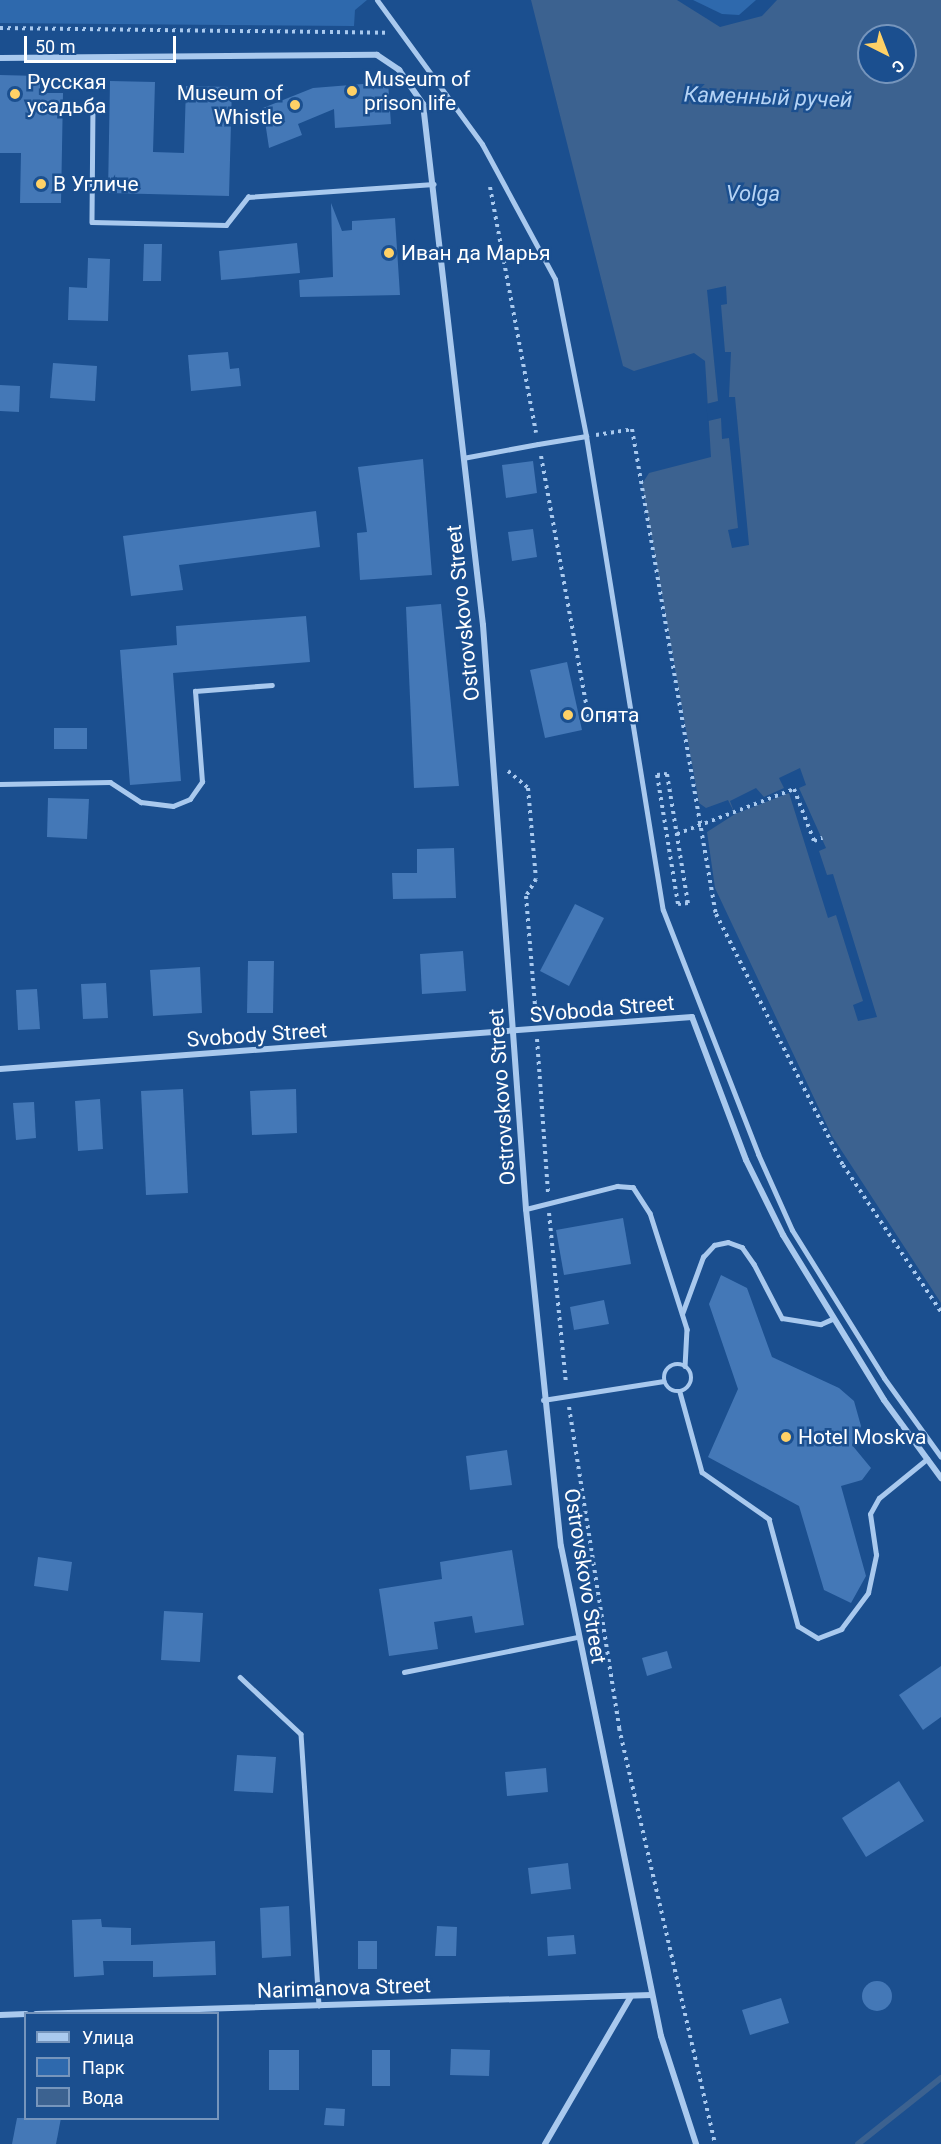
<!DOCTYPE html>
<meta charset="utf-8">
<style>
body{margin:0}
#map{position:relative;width:941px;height:2144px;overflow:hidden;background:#1b4f8f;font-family:Roboto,sans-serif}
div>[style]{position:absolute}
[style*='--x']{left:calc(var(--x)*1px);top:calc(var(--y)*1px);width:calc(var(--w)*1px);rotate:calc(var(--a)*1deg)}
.green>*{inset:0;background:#2e69ad}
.water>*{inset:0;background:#3c6290}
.pier>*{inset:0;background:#1b4f8f}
.stream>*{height:6px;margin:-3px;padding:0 3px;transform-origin:3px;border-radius:3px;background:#3c6290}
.building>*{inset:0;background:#4478b7}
.round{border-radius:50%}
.path>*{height:4px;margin-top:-2px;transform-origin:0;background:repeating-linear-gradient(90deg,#a9c9ee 0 3px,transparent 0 7.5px)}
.service>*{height:4.5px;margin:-2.25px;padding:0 2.25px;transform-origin:2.25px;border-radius:2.25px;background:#a9c9ee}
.service>.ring{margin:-2.25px;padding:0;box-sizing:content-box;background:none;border:4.5px solid #a9c9ee;border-radius:50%}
.pedestrian>*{height:5px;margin:-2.5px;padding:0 2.5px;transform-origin:2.5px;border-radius:2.5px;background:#a9c9ee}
.minor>*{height:6px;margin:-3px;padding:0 3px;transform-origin:3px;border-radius:3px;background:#a9c9ee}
.dots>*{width:16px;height:16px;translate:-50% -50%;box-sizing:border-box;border:3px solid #1b4f8f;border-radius:50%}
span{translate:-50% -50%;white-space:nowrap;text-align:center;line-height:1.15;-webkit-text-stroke:5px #1b4f8f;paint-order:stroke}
.poi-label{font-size:21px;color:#fff}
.left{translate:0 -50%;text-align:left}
.right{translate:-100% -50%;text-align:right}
.street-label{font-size:21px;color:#fff}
.water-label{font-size:22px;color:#b5d3f5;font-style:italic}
.legend{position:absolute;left:24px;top:2012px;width:195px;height:108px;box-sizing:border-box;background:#1b4f8f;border:2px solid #7695bc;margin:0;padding:8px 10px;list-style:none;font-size:18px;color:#fff}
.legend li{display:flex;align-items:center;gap:12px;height:30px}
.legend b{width:30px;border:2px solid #7695bc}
.north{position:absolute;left:857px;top:24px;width:60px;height:60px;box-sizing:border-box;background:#1b4f8f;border:2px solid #7695bc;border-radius:50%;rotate:138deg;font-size:16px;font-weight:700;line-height:24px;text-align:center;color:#fff}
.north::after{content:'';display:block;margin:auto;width:21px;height:27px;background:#ffd166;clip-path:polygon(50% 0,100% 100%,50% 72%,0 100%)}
.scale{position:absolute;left:24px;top:36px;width:152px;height:27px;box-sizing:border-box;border:3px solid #fff;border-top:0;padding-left:8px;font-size:18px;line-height:21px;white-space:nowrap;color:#fff;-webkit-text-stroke:4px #1b4f8f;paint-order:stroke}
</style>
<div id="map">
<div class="green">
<i style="clip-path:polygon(0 0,367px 0,355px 10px,354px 26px,0 23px)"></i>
<i style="clip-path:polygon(693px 0,756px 0,739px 15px,722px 14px)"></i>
</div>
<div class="water">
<i style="clip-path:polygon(evenodd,531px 0,677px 0,720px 27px,762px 16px,777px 0,941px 0,941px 1303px,832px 1136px,715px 888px,707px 832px,735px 814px,728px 800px,706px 808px,699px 803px,642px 484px,649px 473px,711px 457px,705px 361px,694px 353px,634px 371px,623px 366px,531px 0,869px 36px,905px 36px,905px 72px,869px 72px,869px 36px)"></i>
</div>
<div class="pier">
<i style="clip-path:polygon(726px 286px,727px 304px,721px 305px,725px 352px,731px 352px,729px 397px,735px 397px,749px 545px,732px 548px,728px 530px,738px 528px,729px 438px,722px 439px,721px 418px,708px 421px,706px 404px,718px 401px,707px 290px)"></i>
<i style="clip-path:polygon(800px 768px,806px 785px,799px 788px,826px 848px,819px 851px,827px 875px,833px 874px,877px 1017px,858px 1021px,853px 1005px,863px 1001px,836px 915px,828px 918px,789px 793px,735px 814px,730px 801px,756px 788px,764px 797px,784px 788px,779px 778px)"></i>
</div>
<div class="stream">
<i style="--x:858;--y:2144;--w:106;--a:-38.5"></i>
</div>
<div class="building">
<i style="clip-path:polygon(0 75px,40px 76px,40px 93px,63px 93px,61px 203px,20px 203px,21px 153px,0 153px)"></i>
<i style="clip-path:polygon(110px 81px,155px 82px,153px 152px,184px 153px,186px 86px,232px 87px,229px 196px,108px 193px)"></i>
<i style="clip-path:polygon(388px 82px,391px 124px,335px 128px,334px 109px,298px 124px,302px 135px,269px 148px,263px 108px,313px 88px)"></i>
<i style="clip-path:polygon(331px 203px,342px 231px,352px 230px,352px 221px,395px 218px,400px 295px,300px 297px,299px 280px,333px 277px)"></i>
<i style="clip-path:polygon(297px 243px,300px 273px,221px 280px,219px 251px)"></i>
<i style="clip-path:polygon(144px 244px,162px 244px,161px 281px,143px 281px)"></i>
<i style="clip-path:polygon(88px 258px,110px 259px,108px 321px,68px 320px,69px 287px,87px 288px)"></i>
<i style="clip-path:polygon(228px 352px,230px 369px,239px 368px,241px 386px,191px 391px,188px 355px)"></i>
<i style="clip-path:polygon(53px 363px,97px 366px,95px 401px,50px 398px)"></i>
<i style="clip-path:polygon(0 385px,20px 386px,19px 412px,0 411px)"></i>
<i style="clip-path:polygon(423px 459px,432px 575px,360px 580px,357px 533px,367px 532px,358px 467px)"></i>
<i style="clip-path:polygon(533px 461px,537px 493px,506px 498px,502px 465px)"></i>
<i style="clip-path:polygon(316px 511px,320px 547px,179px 565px,183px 590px,131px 596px,123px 536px)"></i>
<i style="clip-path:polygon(533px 529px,537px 557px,512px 561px,508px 532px)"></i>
<i style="clip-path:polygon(441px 604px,459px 786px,414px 788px,406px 607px)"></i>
<i style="clip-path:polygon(306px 616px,310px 662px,173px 673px,181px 781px,130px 785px,120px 650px,177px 645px,176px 626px)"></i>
<i style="clip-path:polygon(567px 662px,582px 730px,545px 738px,530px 670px)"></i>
<i style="clip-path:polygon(54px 728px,87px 728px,87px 749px,54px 749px)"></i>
<i style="clip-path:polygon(48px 798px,89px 799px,87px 839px,47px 837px)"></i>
<i style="clip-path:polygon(454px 848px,456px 898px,393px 899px,392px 873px,417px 873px,417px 849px)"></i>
<i style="clip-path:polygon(575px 904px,604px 918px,569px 986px,540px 971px)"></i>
<i style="clip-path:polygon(463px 951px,466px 991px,422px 994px,420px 954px)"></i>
<i style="clip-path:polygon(248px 961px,274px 961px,273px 1013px,247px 1013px)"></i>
<i style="clip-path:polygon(200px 967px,202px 1013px,153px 1016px,150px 970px)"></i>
<i style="clip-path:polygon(106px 983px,108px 1018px,83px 1019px,81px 984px)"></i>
<i style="clip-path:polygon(37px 989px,40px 1029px,18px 1030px,16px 990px)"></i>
<i style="clip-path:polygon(183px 1089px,188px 1193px,146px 1195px,141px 1091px)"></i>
<i style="clip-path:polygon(296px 1089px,297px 1133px,252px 1135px,250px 1091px)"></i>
<i style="clip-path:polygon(100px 1099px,103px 1149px,78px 1151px,75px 1101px)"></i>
<i style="clip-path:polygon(34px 1102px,36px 1138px,16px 1140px,13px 1103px)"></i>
<i style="clip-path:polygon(623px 1218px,631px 1264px,564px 1275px,556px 1230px)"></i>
<i style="clip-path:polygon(721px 1275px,747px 1288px,772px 1357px,839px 1388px,854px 1401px,861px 1426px,852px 1445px,871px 1468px,862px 1480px,841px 1486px,866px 1576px,851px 1603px,824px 1590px,799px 1506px,708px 1457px,738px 1389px,709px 1304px)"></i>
<i style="clip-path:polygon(604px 1300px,609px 1324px,574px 1330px,570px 1307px)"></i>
<i style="clip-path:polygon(507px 1450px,512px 1485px,470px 1490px,466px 1456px)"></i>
<i style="clip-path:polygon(512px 1550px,524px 1625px,475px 1633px,472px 1616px,434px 1622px,438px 1649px,389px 1656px,379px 1589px,442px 1579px,440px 1562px)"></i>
<i style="clip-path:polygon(38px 1557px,72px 1562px,68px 1591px,34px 1586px)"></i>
<i style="clip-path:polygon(164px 1611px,203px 1613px,200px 1662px,161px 1660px)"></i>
<i style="clip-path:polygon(667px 1651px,672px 1668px,647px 1676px,642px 1658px)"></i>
<i style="clip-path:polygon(941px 1666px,941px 1717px,923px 1730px,899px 1695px)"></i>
<i style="clip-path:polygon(237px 1755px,276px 1757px,273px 1793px,234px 1791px)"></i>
<i style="clip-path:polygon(546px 1768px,548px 1792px,507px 1796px,505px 1772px)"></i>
<i style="clip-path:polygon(899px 1781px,924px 1821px,866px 1857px,842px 1818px)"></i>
<i style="clip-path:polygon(568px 1863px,571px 1889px,531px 1894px,528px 1868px)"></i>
<i style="clip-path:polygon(289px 1906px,291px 1956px,262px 1958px,260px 1908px)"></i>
<i style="clip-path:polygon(101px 1919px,102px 1927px,131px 1928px,131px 1945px,215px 1941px,216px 1975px,153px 1977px,153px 1961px,103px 1961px,104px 1975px,74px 1977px,72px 1920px)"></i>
<i style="clip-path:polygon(437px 1926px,457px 1927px,456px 1956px,435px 1956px)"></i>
<i style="clip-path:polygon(574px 1935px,576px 1954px,548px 1956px,547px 1937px)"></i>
<i style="clip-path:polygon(358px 1941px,377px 1941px,377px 1969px,358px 1969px)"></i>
<i class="round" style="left:862px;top:1981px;width:30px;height:30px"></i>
<i style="clip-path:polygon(781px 1998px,789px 2023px,750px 2035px,742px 2010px)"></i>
<i style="clip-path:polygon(451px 2049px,490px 2050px,489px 2076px,450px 2075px)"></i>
<i style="clip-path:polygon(269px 2050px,299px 2050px,299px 2090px,269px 2090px)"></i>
<i style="clip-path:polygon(372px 2050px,390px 2050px,390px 2086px,372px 2086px)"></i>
<i style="clip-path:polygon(326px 2108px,345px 2109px,344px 2126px,324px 2125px)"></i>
<i style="clip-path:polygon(17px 2118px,61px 2118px,56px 2144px,12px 2144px)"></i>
</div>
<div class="path">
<i style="--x:0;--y:28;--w:388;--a:0.7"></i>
<i style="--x:490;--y:187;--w:250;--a:79.4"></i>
<i style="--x:596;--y:435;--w:36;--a:-9"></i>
<i style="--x:632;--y:429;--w:492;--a:80.2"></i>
<i style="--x:716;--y:914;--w:281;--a:63.2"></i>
<i style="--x:843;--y:1165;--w:177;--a:56.3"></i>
<i style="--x:541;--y:456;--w:267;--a:79.7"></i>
<i style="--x:589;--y:719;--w:31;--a:-9"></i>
<i style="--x:508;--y:771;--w:26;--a:40"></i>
<i style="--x:528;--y:788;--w:91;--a:85"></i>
<i style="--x:536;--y:879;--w:20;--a:120"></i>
<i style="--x:526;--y:896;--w:121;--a:85.3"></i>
<i style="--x:667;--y:774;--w:131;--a:80.8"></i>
<i style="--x:688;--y:903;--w:10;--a:174"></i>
<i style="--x:678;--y:904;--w:131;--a:-99.2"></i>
<i style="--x:657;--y:775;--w:10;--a:-6"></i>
<i style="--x:677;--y:834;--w:125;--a:-21"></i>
<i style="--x:794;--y:789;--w:56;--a:69"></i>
<i style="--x:814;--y:841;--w:9;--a:-21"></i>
<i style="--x:537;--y:1039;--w:154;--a:85.9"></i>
<i style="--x:549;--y:1213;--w:172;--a:84.3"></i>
<i style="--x:569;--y:1407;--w:325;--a:81.1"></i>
<i style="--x:619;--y:1728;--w:427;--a:77"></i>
</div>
<div class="service">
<i style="--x:93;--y:105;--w:117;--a:90.5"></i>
<i style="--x:92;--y:222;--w:134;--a:1.3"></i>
<i style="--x:226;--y:225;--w:36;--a:-52"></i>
<i style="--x:248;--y:197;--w:186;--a:-4"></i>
<i style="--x:463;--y:458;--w:76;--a:-10.6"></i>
<i style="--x:0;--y:784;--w:110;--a:-1"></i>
<i style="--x:110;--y:782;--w:37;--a:33"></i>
<i style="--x:141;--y:802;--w:32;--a:7"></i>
<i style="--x:173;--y:806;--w:18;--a:-22"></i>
<i style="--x:190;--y:799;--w:21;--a:-55"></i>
<i style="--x:202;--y:782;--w:91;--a:-94.4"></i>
<i style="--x:195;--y:691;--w:77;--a:-4.5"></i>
<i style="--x:526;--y:1209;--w:94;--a:-14.2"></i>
<i style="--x:617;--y:1186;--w:16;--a:4"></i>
<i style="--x:633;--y:1187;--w:31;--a:57"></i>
<i style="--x:650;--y:1213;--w:122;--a:72.3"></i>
<i style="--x:687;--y:1329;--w:37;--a:93"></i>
<i style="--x:682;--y:1314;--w:61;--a:-69.8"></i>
<i style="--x:703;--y:1257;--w:16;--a:-47"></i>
<i style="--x:714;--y:1245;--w:14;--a:-12"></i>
<i style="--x:728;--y:1242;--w:15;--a:20"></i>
<i style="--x:742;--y:1247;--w:21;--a:55"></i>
<i style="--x:754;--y:1264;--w:61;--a:62.6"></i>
<i style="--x:782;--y:1318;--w:39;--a:9"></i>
<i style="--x:821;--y:1324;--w:12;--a:-24"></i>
<i class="ring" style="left:664px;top:1364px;width:23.5px;height:23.5px"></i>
<i style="--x:680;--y:1392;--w:83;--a:74.6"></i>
<i style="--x:702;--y:1472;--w:82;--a:35"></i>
<i style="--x:769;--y:1519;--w:111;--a:74.8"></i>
<i style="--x:798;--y:1626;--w:23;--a:31"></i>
<i style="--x:818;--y:1638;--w:25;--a:-21"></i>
<i style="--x:841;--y:1629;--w:45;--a:-53.1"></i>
<i style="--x:868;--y:1593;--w:39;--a:-78"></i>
<i style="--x:876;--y:1555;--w:41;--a:-98.3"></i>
<i style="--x:870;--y:1514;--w:18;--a:-61"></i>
<i style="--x:879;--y:1498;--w:62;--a:-39.1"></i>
<i style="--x:543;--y:1400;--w:122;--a:-8.9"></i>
<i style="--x:404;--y:1672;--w:177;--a:-11.4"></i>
<i style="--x:240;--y:1677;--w:83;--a:43.1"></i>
<i style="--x:301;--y:1734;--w:272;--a:86.2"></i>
</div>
<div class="pedestrian">
<i style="--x:377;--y:0;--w:178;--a:53.9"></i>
<i style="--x:482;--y:144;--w:153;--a:61.6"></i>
<i style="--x:555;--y:279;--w:160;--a:78.8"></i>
<i style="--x:538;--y:444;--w:49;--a:-9.5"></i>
<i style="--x:586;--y:436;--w:480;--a:80.8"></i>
<i style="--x:663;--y:910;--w:262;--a:68.7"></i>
<i style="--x:758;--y:1154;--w:83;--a:65.9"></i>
<i style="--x:792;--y:1230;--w:174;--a:58.1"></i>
<i style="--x:884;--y:1378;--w:97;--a:54.2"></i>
</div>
<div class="minor">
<i style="--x:0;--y:58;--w:377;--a:-0.5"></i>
<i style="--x:377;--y:55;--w:27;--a:34"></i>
<i style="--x:399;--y:70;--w:42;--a:54.8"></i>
<i style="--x:423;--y:104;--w:524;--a:83.43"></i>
<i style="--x:483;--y:625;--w:586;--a:85.79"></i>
<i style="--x:526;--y:1209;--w:339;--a:84.1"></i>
<i style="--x:561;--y:1546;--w:500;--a:78.47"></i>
<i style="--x:661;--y:2036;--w:114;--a:72"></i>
<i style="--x:0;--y:1069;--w:694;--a:-4.3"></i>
<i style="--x:692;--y:1017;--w:153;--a:69.3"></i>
<i style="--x:746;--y:1160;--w:84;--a:63.7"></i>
<i style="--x:783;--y:1235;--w:193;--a:58.5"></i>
<i style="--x:884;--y:1400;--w:97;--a:53.8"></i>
<i style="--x:36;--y:2014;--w:616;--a:-1.77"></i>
<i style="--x:0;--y:2015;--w:26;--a:-2"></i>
<i style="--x:545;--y:2144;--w:171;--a:-59.8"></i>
</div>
<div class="dots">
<i style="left:352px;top:91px;background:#ffd166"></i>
<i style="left:15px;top:94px;background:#ffd166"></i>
<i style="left:295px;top:105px;background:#ffd166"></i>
<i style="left:41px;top:184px;background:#ffd166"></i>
<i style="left:389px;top:253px;background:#ffd166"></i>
<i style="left:568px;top:715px;background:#ffd166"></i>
<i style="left:786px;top:1437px;background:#ffd166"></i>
</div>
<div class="poi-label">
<span class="left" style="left:364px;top:91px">Museum of<br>prison life</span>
<span class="left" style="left:27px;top:94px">Русская<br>усадьба</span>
<span class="right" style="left:283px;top:105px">Museum of<br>Whistle</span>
<span class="left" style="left:53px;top:184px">В Угличе</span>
<span class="left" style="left:401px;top:253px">Иван да Марья</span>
<span class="left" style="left:580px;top:715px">Опята</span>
<span class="left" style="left:798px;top:1437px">Hotel Moskva</span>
</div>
<div class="street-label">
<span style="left:463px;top:613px;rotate:-96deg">Ostrovskovo Street</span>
<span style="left:602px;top:1009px;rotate:-5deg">SVoboda Street</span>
<span style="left:257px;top:1035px;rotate:-4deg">Svobody Street</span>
<span style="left:502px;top:1097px;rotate:-94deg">Ostrovskovo Street</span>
<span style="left:585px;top:1576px;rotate:81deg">Ostrovskovo Street</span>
<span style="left:344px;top:1988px;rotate:-2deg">Narimanova Street</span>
</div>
<div class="water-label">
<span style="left:768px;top:97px;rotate:2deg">Каменный ручей</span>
<span style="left:753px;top:194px">Volga</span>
</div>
<ul class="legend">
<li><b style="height:8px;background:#a9c9ee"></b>Улица</li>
<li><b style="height:16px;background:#2e69ad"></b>Парк</li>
<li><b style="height:16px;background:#3c6290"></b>Вода</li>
</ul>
<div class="north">С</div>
<div class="scale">50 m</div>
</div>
